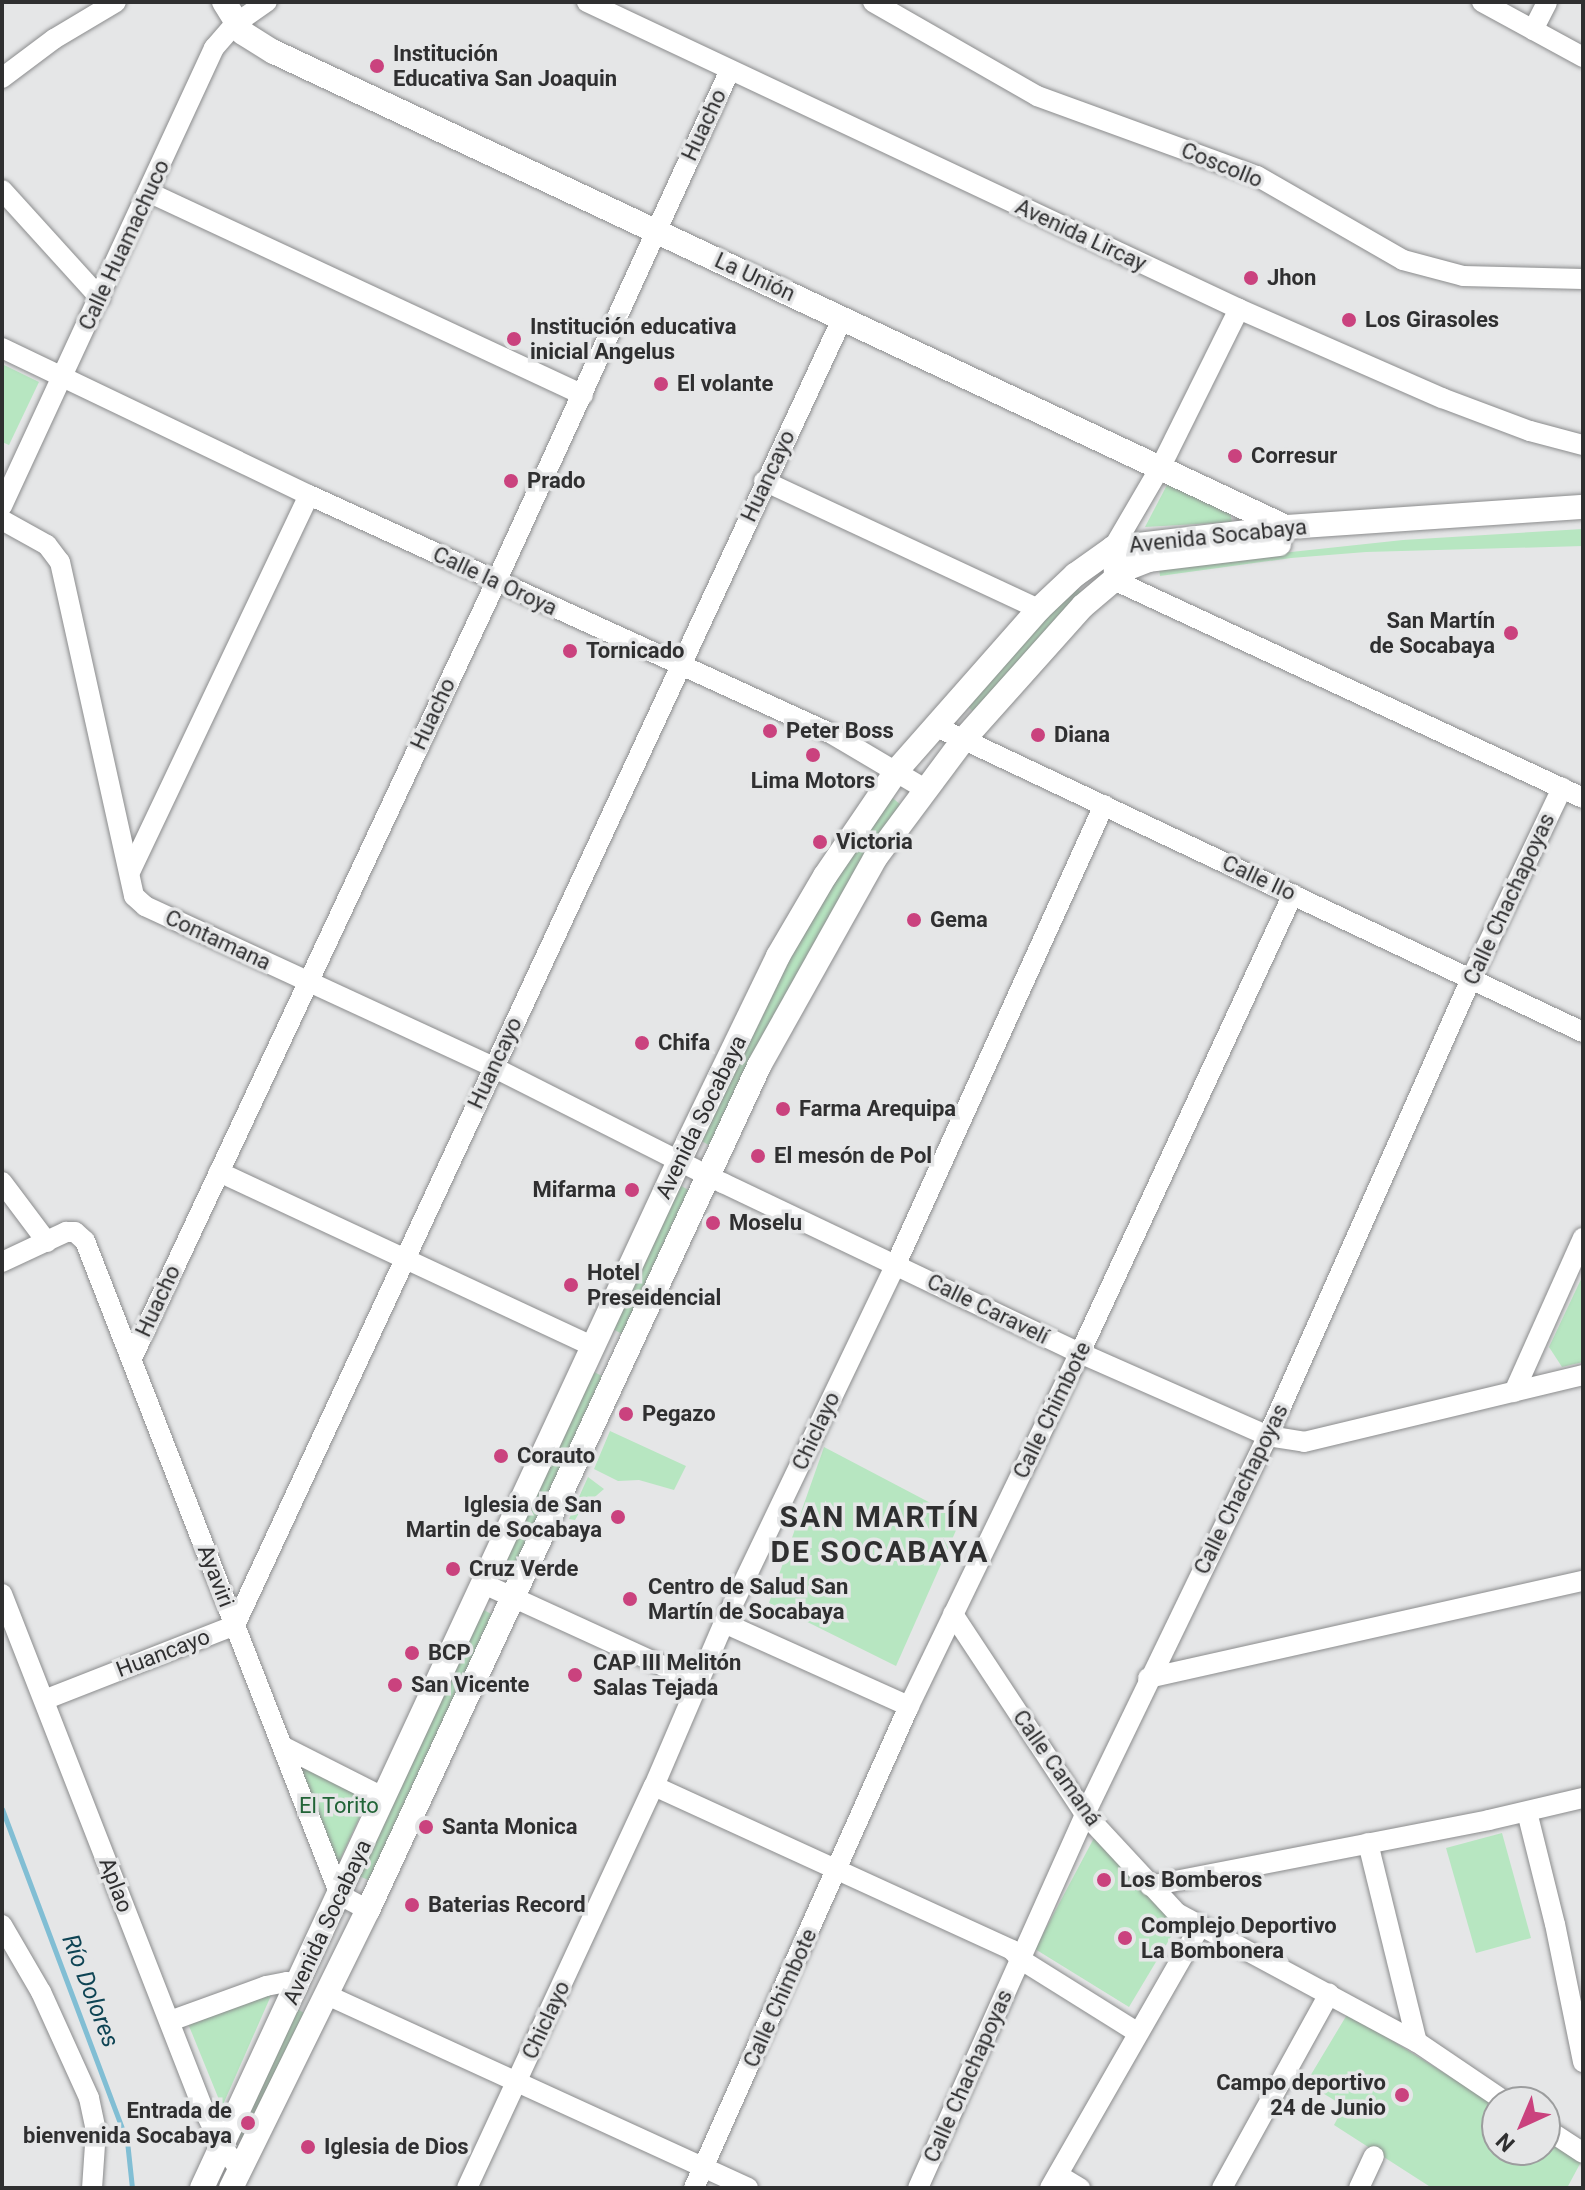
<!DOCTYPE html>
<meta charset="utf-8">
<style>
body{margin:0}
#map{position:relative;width:1585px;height:2190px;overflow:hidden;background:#e5e6e7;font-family:Roboto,sans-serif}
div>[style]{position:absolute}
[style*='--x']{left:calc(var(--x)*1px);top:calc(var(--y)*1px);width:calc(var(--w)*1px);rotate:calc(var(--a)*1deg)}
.green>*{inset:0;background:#b7e6c1}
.stream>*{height:5px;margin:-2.5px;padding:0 2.5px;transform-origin:2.5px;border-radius:2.5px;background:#81bed4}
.roads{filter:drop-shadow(0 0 2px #8b8c8d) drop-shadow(0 0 2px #8b8c8d)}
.minor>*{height:20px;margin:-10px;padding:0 10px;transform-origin:10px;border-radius:10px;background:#fff}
.major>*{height:24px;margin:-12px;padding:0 12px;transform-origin:12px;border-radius:12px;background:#fff}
.dots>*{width:22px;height:22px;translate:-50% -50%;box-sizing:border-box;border:4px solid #e5e6e7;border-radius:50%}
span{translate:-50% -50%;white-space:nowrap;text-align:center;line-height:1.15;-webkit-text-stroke:7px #e5e6e7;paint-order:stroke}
.poi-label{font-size:22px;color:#2f2f30;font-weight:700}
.left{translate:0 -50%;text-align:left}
.right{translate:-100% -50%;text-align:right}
.street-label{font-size:22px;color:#2f2f30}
.park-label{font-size:22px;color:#216437}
.water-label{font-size:24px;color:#0e4454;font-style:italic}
.district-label{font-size:30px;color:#2f2f30;font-weight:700;letter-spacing:2px}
.frame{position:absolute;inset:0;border:4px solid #2f2f30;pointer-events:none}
.north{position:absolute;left:1481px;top:2086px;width:80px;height:80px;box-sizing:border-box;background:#e5e6e7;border:2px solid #9c9d9e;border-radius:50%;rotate:224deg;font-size:22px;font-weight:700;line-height:32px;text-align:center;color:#2f2f30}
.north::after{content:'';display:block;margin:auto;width:28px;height:36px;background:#ca427e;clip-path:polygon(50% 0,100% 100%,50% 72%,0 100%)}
</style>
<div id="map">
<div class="green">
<i style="clip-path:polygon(2px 364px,39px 382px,9px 445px,2px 442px)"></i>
<i style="clip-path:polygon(1168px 483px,1230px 513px,1232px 522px,1145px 527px)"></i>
<i style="clip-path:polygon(1583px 529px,1583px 546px,1366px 552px,1291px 558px,1160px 576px,1159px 566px,1403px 540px)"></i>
<i style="clip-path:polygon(1074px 585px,1083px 594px,975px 713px,965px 704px)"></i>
<i style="clip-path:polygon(889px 795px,901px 805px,712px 1147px,700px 1140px,792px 948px)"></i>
<i style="clip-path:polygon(678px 1184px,690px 1191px,624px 1335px,611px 1328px)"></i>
<i style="clip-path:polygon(1583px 1275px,1583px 1362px,1562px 1367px,1549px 1347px)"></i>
<i style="clip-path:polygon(590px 1370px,604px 1377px,513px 1574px,500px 1567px)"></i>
<i style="clip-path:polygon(610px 1431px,686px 1466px,674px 1490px,639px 1480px,618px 1481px,594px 1469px)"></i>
<i style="clip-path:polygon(824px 1447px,961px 1519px,896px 1666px,769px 1603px)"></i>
<i style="clip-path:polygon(588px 1477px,604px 1489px,582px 1508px,575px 1520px,569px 1519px)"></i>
<i style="clip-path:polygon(482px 1609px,495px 1616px,373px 1882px,359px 1876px)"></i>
<i style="clip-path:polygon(294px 1757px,370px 1795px,337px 1866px)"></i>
<i style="clip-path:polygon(1502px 1833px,1531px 1938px,1476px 1953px,1446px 1848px)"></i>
<i style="clip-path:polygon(1095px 1836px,1178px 1925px,1129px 2007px,1035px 1949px)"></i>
<i style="clip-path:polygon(273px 1991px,222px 2107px,187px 2021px)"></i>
<i style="clip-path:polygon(297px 2009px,308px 2015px,245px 2140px,238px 2137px)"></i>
<i style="clip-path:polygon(1348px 2013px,1497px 2106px,1497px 2150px,1545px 2150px,1545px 2137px,1582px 2160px,1567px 2188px,1432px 2188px,1334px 2125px,1344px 2106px,1306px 2083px)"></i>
</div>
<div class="stream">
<i style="--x:2;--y:1809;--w:355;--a:69.4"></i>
<i style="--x:127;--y:2141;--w:47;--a:83.9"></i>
</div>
<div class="roads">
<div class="minor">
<i style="--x:587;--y:2;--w:721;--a:25.21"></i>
<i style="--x:1239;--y:309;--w:222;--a:23.7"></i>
<i style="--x:1442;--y:398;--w:94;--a:20.6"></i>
<i style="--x:1530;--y:431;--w:55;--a:14.8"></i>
<i style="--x:873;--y:2;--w:189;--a:29.8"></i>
<i style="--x:1037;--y:96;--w:234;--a:20"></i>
<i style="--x:1257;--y:176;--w:168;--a:29.9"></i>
<i style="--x:1403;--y:260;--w:62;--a:14.9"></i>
<i style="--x:1463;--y:276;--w:120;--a:1.4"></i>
<i style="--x:1482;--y:2;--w:115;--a:28.6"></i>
<i style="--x:1533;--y:30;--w:31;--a:-63"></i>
<i style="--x:2;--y:78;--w:65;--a:-36.9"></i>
<i style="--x:54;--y:39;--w:72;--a:-30.8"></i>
<i style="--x:2;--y:190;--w:146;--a:47.8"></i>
<i style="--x:148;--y:192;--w:480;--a:25"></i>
<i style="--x:1239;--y:309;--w:175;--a:116.4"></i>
<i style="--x:1161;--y:466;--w:95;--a:120.3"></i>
<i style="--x:1113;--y:548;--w:32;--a:88"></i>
<i style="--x:1114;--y:580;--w:517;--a:24.93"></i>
<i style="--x:2;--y:348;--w:340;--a:25.6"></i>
<i style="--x:309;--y:495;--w:575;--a:24.56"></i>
<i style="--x:832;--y:734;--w:108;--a:30.6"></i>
<i style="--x:764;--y:481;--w:303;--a:25"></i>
<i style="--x:2;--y:506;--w:505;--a:-65.16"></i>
<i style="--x:214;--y:48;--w:32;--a:-49"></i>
<i style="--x:235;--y:24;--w:39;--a:-35"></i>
<i style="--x:2;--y:520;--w:51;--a:29.1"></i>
<i style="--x:47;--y:545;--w:21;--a:53"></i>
<i style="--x:60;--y:562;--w:342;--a:77.5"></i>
<i style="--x:134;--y:896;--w:15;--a:42"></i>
<i style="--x:145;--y:906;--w:383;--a:24.8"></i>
<i style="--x:493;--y:1067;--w:258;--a:26.8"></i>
<i style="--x:723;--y:1183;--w:395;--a:25.5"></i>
<i style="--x:1080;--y:1353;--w:206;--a:23.8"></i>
<i style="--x:1268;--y:1436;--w:36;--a:9"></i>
<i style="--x:1304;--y:1442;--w:287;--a:-13.5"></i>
<i style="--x:935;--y:726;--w:717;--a:25.28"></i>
<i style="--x:130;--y:872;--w:417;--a:-64.6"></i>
<i style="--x:219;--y:1172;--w:414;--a:25"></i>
<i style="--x:2;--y:1182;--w:75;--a:53.1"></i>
<i style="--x:2;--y:1262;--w:71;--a:-25.1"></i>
<i style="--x:66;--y:1232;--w:9;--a:0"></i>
<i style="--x:75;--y:1232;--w:13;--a:42"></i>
<i style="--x:85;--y:1241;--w:702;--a:68.7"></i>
<i style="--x:340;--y:1895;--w:32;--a:28"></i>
<i style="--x:133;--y:1356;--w:855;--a:-64.87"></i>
<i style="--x:496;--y:582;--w:563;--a:-65.44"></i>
<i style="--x:1514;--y:1392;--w:169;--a:-65.9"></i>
<i style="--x:484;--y:1584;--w:235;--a:24.6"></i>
<i style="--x:2;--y:1594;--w:550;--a:68.66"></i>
<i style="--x:202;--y:2106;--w:45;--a:63.4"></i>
<i style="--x:222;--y:2146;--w:31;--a:53"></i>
<i style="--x:953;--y:1614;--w:240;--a:56.6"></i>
<i style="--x:1085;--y:1814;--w:135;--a:47.1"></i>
<i style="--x:1177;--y:1913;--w:272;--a:28.3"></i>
<i style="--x:1417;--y:2042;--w:107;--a:34"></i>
<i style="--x:724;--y:1623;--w:203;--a:24.2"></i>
<i style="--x:1148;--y:1678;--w:446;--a:-12.6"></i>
<i style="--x:44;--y:1700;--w:205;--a:-21.4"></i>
<i style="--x:235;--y:1625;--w:1442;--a:-65.07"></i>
<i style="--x:284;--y:1747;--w:111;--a:26.8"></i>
<i style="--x:654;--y:1786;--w:394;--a:24.6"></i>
<i style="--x:1012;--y:1950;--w:12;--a:48"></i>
<i style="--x:1020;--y:1959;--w:138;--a:32"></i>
<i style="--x:1527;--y:1812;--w:115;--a:76"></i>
<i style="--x:1555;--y:1924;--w:141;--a:78.5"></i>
<i style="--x:1368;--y:1843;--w:205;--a:76.2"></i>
<i style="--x:1150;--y:1886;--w:345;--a:-11"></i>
<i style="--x:1489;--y:1820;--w:97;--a:-13.2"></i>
<i style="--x:2;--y:1925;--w:78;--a:59.8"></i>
<i style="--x:41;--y:1992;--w:116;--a:65.6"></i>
<i style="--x:89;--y:2098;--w:33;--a:78"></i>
<i style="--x:96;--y:2130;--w:58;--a:93.9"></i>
<i style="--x:327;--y:1995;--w:463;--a:24.6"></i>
<i style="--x:170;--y:2021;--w:102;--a:-20"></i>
<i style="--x:266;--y:1986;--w:21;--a:-11"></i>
<i style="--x:287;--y:1982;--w:12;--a:20"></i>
<i style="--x:1545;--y:2128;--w:45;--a:33.3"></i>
<i style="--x:1058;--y:2175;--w:26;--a:31"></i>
<i style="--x:467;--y:2188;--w:443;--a:-65.1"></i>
<i style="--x:654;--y:1786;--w:177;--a:-66.8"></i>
<i style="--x:724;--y:1623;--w:398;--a:-64.4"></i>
<i style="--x:896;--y:1264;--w:504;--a:-65.62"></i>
<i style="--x:694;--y:2188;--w:528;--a:-65.96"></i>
<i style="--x:909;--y:1706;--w:392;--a:-64.2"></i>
<i style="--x:1080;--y:1353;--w:506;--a:-65.11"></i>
<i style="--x:918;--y:2188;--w:410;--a:-65.9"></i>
<i style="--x:1085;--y:1814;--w:420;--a:-64.2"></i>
<i style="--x:1268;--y:1436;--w:500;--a:-66.05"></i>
<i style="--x:1471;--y:979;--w:212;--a:-64.5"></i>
<i style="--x:1050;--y:2188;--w:300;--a:-60.2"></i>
<i style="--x:1222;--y:2188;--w:222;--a:-61.1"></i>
<i style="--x:1359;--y:2188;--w:35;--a:-65"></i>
</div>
<div class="major">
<i style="--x:224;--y:2;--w:36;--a:58"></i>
<i style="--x:243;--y:33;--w:36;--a:32"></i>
<i style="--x:274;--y:52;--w:1120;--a:25.15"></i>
<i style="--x:202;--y:2188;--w:1135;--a:-65.08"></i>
<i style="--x:680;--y:1159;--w:225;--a:-64.2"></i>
<i style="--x:778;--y:956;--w:93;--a:-59.6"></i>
<i style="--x:825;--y:876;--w:128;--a:-55.8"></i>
<i style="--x:897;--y:770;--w:215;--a:-48.6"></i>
<i style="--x:1039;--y:609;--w:50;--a:-43.4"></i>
<i style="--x:1075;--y:575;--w:47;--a:-35.4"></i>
<i style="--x:1113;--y:548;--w:176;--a:-6.8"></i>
<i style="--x:1288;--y:527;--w:296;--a:-3.9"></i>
<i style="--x:231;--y:2188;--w:310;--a:-63.8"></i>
<i style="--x:368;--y:1910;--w:930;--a:-65.14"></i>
<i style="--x:759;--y:1066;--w:240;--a:-60.8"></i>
<i style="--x:876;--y:857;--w:147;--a:-53.3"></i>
<i style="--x:964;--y:739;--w:178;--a:-48.2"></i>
<i style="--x:1083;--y:606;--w:59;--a:-40.2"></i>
<i style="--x:1128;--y:568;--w:22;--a:-21"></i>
<i style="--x:1149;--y:560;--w:131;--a:-7"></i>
</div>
</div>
<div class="dots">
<i style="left:377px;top:66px;background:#ca427e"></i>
<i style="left:1251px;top:278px;background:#ca427e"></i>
<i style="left:1349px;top:320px;background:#ca427e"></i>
<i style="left:514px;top:339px;background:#ca427e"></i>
<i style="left:661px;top:384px;background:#ca427e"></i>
<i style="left:1235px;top:456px;background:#ca427e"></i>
<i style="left:511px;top:481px;background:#ca427e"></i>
<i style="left:1511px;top:633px;background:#ca427e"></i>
<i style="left:570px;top:651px;background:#ca427e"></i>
<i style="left:770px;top:731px;background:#ca427e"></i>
<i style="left:1038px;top:735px;background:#ca427e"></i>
<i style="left:813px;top:755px;background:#ca427e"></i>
<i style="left:820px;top:842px;background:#ca427e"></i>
<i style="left:914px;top:920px;background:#ca427e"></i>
<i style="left:642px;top:1043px;background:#ca427e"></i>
<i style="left:783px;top:1109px;background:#ca427e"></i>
<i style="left:758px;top:1156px;background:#ca427e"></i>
<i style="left:632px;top:1190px;background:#ca427e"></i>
<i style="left:713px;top:1223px;background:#ca427e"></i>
<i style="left:571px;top:1285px;background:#ca427e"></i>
<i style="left:626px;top:1414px;background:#ca427e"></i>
<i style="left:501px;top:1456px;background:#ca427e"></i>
<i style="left:618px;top:1517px;background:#ca427e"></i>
<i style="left:453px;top:1569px;background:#ca427e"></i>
<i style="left:630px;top:1599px;background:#ca427e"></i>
<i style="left:412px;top:1653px;background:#ca427e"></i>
<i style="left:575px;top:1675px;background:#ca427e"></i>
<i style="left:395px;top:1685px;background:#ca427e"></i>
<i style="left:426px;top:1827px;background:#ca427e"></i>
<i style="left:1104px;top:1880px;background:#ca427e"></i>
<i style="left:412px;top:1905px;background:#ca427e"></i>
<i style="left:1125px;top:1938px;background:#ca427e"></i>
<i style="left:1402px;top:2095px;background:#ca427e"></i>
<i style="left:248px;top:2123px;background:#ca427e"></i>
<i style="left:308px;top:2147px;background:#ca427e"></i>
</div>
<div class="poi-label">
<span class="left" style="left:393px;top:66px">Institución<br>Educativa San Joaquin</span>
<span class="left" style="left:1267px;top:278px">Jhon</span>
<span class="left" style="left:1365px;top:320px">Los Girasoles</span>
<span class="left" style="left:530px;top:339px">Institución educativa<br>inicial Angelus</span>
<span class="left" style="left:677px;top:384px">El volante</span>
<span class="left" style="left:1251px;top:456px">Corresur</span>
<span class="left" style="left:527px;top:481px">Prado</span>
<span class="right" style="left:1495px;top:633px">San Martín<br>de Socabaya</span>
<span class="left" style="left:586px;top:651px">Tornicado</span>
<span class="left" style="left:786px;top:731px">Peter Boss</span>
<span class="left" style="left:1054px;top:735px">Diana</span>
<span style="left:813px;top:781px">Lima Motors</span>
<span class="left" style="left:836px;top:842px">Victoria</span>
<span class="left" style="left:930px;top:920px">Gema</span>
<span class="left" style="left:658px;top:1043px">Chifa</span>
<span class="left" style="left:799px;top:1109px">Farma Arequipa</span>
<span class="left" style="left:774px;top:1156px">El mesón de Pol</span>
<span class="right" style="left:616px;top:1190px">Mifarma</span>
<span class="left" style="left:729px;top:1223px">Moselu</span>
<span class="left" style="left:587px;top:1285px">Hotel<br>Preseidencial</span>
<span class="left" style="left:642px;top:1414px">Pegazo</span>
<span class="left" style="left:517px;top:1456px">Corauto</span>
<span class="right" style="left:602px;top:1517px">Iglesia de San<br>Martin de Socabaya</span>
<span class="left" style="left:469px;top:1569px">Cruz Verde</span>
<span class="left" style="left:648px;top:1599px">Centro de Salud San<br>Martín de Socabaya</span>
<span class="left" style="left:428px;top:1653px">BCP</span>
<span class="left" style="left:593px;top:1675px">CAP III Melitón<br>Salas Tejada</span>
<span class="left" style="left:411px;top:1685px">San Vicente</span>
<span class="left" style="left:442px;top:1827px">Santa Monica</span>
<span class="left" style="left:1120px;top:1880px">Los Bomberos</span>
<span class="left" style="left:428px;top:1905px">Baterias Record</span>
<span class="left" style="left:1141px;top:1938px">Complejo Deportivo<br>La Bombonera</span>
<span class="right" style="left:1386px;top:2095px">Campo deportivo<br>24 de Junio</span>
<span class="right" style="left:232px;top:2123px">Entrada de<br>bienvenida Socabaya</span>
<span class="left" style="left:324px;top:2147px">Iglesia de Dios</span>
</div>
<div class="street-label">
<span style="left:704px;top:125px;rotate:-65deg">Huacho</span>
<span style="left:1222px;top:165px;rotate:22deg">Coscollo</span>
<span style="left:1081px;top:235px;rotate:25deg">Avenida Lircay</span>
<span style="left:124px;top:245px;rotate:-65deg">Calle Huamachuco</span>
<span style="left:755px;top:277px;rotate:25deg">La Unión</span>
<span style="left:768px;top:476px;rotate:-65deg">Huancayo</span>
<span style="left:1218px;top:536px;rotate:-6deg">Avenida Socabaya</span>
<span style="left:495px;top:581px;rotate:25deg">Calle la Oroya</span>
<span style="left:433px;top:714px;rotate:-65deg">Huacho</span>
<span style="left:1259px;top:878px;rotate:25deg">Calle Ilo</span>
<span style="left:1509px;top:899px;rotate:-65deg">Calle Chachapoyas</span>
<span style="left:218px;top:940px;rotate:25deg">Contamana</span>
<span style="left:495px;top:1063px;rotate:-65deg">Huancayo</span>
<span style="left:701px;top:1117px;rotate:-64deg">Avenida Socabaya</span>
<span style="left:158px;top:1301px;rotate:-65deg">Huacho</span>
<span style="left:988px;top:1309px;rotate:26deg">Calle Caravelí</span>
<span style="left:1052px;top:1410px;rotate:-64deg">Calle Chimbote</span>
<span style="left:816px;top:1431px;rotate:-65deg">Chiclayo</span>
<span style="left:1241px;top:1489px;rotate:-64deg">Calle Chachapoyas</span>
<span style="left:216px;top:1576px;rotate:69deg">Ayaviri</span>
<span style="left:163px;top:1653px;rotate:-21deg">Huancayo</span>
<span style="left:1057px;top:1768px;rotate:55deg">Calle Camaná</span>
<span style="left:116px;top:1885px;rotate:69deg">Aplao</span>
<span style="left:327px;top:1922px;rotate:-65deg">Avenida Socabaya</span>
<span style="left:780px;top:1998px;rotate:-66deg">Calle Chimbote</span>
<span style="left:546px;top:2020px;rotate:-65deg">Chiclayo</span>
<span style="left:968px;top:2076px;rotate:-66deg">Calle Chachapoyas</span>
</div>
<div class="park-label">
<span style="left:339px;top:1806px">El Torito</span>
</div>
<div class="water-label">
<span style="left:90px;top:1991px;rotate:69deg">Río Dolores</span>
</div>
<div class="district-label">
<span style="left:880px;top:1534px">SAN MARTÍN<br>DE SOCABAYA</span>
</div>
<div class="frame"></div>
<div class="north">N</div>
</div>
